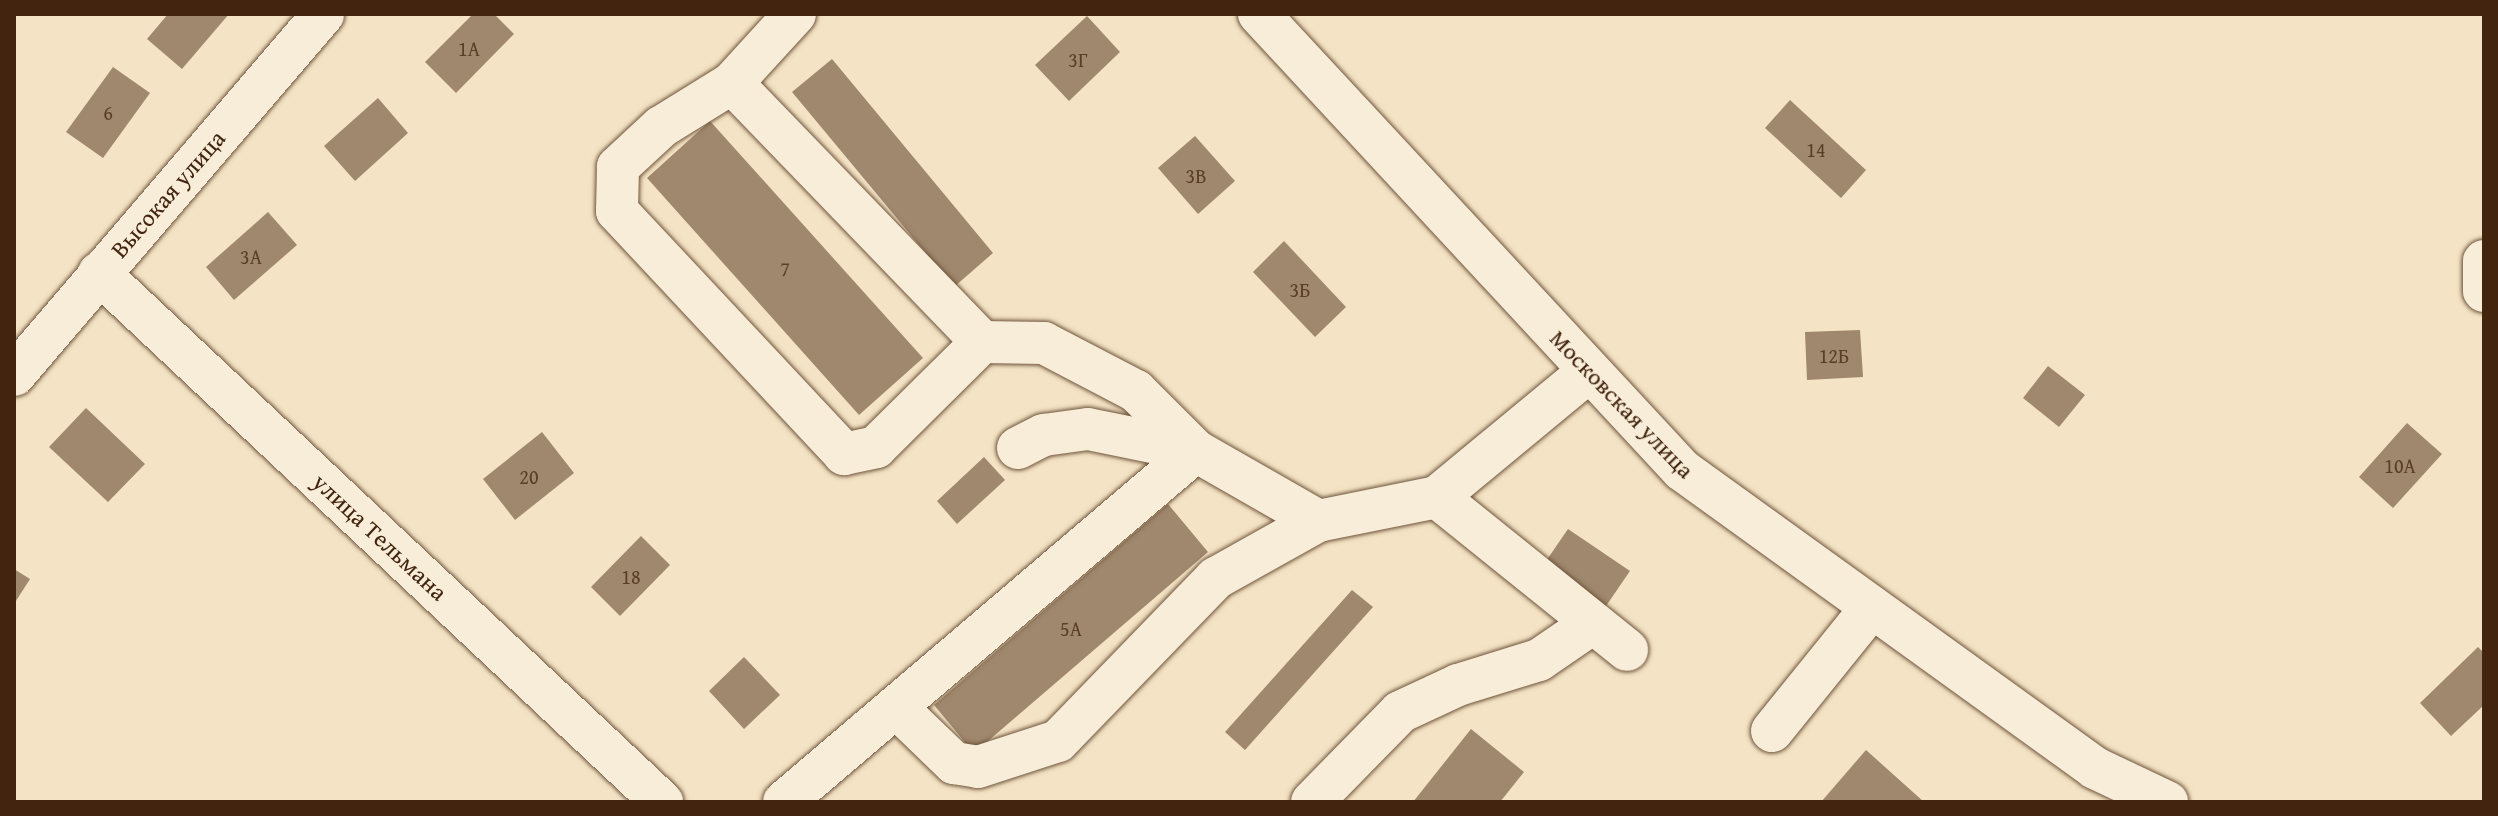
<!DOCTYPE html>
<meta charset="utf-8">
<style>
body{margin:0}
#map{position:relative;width:2498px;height:816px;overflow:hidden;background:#f4e3c4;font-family:"Gentium Book Plus",serif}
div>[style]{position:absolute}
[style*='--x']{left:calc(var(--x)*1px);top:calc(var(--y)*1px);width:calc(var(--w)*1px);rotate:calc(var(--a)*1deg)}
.building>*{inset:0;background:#9f886d}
.roads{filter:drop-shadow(0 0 2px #6f543c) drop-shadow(0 0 2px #6f543c)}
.minor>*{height:42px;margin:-21px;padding:0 21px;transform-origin:21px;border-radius:21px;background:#f8edd9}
span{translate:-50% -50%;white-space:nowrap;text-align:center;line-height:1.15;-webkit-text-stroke:7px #f8edd9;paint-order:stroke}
.number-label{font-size:20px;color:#5a3e26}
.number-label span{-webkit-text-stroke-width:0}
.street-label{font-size:24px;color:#43250f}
.frame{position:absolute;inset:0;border:16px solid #43250f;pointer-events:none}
</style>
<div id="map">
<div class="building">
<i style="clip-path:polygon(168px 14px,229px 14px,182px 69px,147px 39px)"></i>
<i style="clip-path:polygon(473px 14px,494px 14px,514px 34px,456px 93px,425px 62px)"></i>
<i style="clip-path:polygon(1087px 16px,1120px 52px,1069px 101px,1035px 65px)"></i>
<i style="clip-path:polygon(832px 59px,993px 253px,954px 287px,792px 92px)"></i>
<i style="clip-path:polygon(113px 67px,150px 93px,103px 158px,66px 132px)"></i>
<i style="clip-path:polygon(378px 98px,408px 133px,355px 181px,324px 146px)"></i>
<i style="clip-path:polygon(1790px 100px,1866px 170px,1841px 198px,1765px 128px)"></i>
<i style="clip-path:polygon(710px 121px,923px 358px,859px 415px,647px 178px)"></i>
<i style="clip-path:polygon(1195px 136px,1235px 181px,1198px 214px,1158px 168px)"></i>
<i style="clip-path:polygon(268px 212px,297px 245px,234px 300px,206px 267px)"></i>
<i style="clip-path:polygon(1284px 241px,1346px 307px,1315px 337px,1253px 272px)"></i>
<i style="clip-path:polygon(1860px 330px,1863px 377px,1807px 380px,1805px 332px)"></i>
<i style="clip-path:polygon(2048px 366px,2085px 395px,2059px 427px,2023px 398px)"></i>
<i style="clip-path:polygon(86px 408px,145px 464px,108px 502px,49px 447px)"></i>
<i style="clip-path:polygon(2407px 423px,2442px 454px,2393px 508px,2359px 477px)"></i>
<i style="clip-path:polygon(542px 432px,574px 473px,515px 520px,483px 479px)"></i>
<i style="clip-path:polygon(984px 457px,1005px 480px,957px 524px,937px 501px)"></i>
<i style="clip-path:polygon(1168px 504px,1208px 552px,974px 753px,934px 705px)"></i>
<i style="clip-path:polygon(1568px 529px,1630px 571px,1606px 606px,1544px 564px)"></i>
<i style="clip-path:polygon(641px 536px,670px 565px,620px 616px,591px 587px)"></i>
<i style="clip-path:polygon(14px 569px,30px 579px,14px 604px)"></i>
<i style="clip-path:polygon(1352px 590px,1373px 607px,1245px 750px,1225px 732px)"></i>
<i style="clip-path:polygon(2478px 647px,2484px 653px,2484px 705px,2451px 736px,2420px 703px)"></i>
<i style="clip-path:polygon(744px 657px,780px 695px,744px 729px,709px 691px)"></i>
<i style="clip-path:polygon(1471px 729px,1524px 772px,1500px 802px,1413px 802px)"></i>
<i style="clip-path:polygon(1866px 750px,1924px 802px,1821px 802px)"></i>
</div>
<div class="roads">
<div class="minor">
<i style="--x:795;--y:14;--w:93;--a:132.4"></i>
<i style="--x:732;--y:83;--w:84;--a:148.2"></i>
<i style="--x:661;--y:127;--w:59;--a:137.1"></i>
<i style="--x:618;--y:167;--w:44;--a:91.3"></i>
<i style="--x:617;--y:211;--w:333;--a:46.9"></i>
<i style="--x:844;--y:454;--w:33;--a:-12"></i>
<i style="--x:876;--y:447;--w:149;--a:-44.7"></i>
<i style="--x:982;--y:342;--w:62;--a:0.9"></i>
<i style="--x:1044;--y:343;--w:104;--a:27.6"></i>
<i style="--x:1136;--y:391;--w:85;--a:45"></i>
<i style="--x:1196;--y:451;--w:141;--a:29.8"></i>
<i style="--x:1318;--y:521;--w:121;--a:-11.4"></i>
<i style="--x:1437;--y:497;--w:196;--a:-39.6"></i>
<i style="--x:1259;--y:14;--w:622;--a:47.15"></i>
<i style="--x:1682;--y:470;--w:509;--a:35.81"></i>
<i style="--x:2095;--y:768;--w:80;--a:25.3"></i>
<i style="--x:732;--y:83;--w:360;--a:46"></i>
<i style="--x:2484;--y:261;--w:30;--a:90"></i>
<i style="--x:99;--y:273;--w:773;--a:43.22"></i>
<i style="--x:14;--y:375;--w:475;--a:-49.4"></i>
<i style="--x:1018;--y:448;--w:29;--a:-27"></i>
<i style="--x:1044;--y:435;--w:44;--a:-7.8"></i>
<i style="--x:1088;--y:429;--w:110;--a:11.5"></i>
<i style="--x:1437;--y:497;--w:244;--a:38.8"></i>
<i style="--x:898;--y:709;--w:78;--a:44"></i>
<i style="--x:954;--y:763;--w:24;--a:9"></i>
<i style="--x:978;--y:767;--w:84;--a:-18"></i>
<i style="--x:1058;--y:741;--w:227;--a:-45.9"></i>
<i style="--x:1216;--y:578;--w:117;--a:-29.2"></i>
<i style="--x:1772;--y:731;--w:159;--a:-51.1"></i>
<i style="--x:784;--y:802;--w:541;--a:-40.43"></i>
<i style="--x:1312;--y:802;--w:126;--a:-45.6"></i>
<i style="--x:1400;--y:712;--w:64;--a:-25"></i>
<i style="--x:1458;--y:685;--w:85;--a:-17.2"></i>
<i style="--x:1539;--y:660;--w:65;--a:-34.4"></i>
</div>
</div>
<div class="number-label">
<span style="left:469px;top:48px">1А</span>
<span style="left:1078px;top:59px">3Г</span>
<span style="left:108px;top:112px">6</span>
<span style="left:1816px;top:149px">14</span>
<span style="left:1196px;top:175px">3В</span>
<span style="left:251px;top:256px">3А</span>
<span style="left:785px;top:268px">7</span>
<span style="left:1300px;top:289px">3Б</span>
<span style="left:1834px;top:355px">12Б</span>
<span style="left:2400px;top:465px">10А</span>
<span style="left:529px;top:476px">20</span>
<span style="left:631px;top:576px">18</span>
<span style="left:1071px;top:628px">5А</span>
</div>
<div class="street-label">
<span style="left:168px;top:194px;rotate:-49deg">Высокая улица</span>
<span style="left:1622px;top:404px;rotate:46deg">Московская улица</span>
<span style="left:380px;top:537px;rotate:43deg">улица Тельмана</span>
</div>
<div class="frame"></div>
</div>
